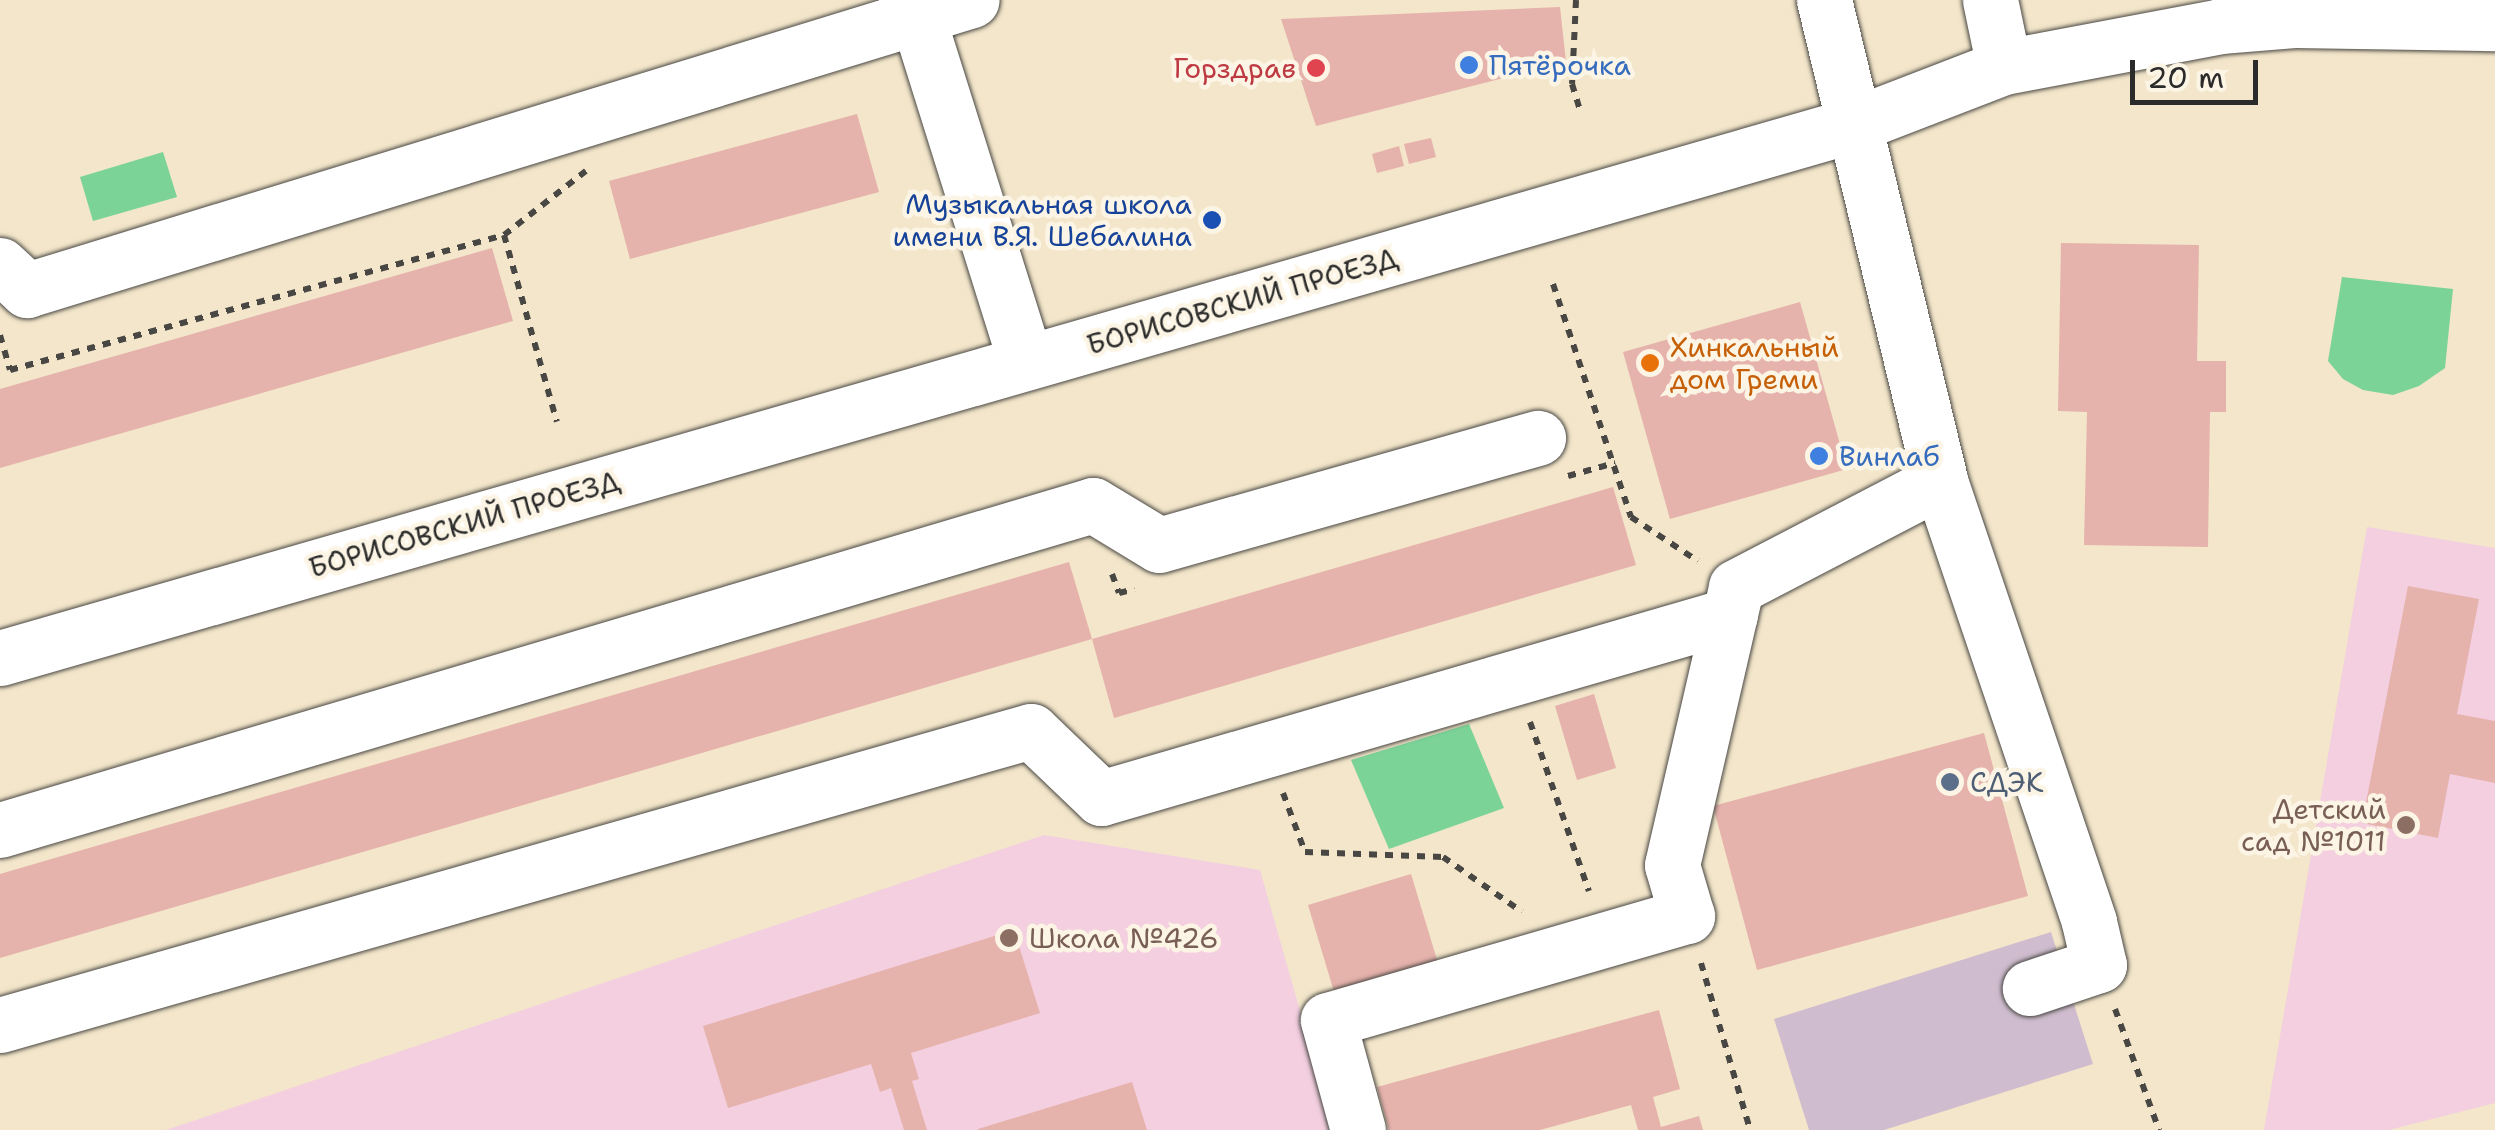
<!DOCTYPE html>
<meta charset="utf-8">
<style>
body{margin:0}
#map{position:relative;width:2495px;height:1130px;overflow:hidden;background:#f3e6ca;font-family:"Shantell Sans",sans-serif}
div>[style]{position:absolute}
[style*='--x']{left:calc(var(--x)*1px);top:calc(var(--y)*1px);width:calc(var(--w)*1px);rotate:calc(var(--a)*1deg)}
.built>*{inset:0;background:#f3cfe0}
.industrial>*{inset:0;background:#cfbdcf}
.green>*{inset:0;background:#7bd398}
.building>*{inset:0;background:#e6b2ac}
.path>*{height:6px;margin-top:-3px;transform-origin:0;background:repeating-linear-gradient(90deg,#494743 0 8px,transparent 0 16px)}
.roads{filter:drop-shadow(0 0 2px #494743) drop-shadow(0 0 2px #494743)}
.minor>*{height:55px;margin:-27.5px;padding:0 27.5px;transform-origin:27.5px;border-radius:27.5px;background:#fff}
.dots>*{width:28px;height:28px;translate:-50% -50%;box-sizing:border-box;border:5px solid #fcf5e5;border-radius:50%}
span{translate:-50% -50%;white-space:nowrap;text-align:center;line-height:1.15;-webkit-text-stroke:9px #fcf5e5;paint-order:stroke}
.shop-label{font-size:28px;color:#366cbe}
.left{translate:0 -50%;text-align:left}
.health-label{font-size:28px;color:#be3a42}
.right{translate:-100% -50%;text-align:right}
.transit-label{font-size:28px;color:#164399}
.street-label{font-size:28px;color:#2b2b2b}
.food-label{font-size:28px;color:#c56008}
.service-label{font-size:28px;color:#4e5e75}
.education-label{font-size:28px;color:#785e54}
.scale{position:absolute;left:2130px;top:60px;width:128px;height:45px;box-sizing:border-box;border:5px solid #2b2b2b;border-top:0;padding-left:12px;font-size:30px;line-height:35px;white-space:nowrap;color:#2b2b2b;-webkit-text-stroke:8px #fcf5e5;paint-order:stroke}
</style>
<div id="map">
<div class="built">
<i style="clip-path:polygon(2367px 527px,2495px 548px,2495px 1103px,2389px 1130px,2264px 1130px)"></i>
<i style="clip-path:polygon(1044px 835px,1260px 870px,1334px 1130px,166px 1130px)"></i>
</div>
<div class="industrial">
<i style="clip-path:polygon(2051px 932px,2093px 1064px,1884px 1130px,1809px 1130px,1774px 1019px)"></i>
</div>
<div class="green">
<i style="clip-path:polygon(163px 152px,177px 197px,93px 221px,80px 177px)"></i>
<i style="clip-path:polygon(2342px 277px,2453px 289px,2445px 368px,2419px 386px,2393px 395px,2363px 390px,2343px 379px,2328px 361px)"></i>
<i style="clip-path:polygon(1469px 724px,1504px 808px,1389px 849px,1351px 760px)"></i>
</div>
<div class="building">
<i style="clip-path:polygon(1560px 7px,1566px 62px,1316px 126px,1281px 19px)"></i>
<i style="clip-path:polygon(857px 114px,879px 192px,630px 259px,609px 181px)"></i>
<i style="clip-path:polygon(1431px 138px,1436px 157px,1409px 164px,1404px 144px)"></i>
<i style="clip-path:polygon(1399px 146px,1404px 166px,1377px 173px,1372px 154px)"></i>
<i style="clip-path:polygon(2061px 243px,2199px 245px,2197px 361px,2226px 361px,2226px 412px,2210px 412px,2208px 547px,2084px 545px,2087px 412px,2058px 411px)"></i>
<i style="clip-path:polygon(492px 248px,513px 321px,0 468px,0 389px)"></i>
<i style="clip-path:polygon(1800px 302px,1847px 469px,1670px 519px,1623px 352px)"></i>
<i style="clip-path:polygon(1613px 487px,1636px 565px,1114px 718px,1092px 639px)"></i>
<i style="clip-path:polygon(1069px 562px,1092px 639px,0 958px,0 874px)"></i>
<i style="clip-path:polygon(2408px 586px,2479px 599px,2457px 714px,2495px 721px,2495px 783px,2450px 774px,2438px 838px,2362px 823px)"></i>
<i style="clip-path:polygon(1594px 694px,1616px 768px,1577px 780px,1555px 706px)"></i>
<i style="clip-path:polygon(1984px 733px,2028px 896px,1757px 970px,1713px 806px)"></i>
<i style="clip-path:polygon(1411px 874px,1438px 963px,1335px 995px,1308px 905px)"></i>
<i style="clip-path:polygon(1014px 930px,1040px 1013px,911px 1053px,919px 1079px,912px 1081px,927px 1130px,904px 1130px,891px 1088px,880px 1092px,871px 1064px,728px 1108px,703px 1026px)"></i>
<i style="clip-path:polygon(1659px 1010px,1680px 1089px,1653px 1097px,1661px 1127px,1699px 1116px,1703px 1130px,1638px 1130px,1631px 1105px,1540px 1130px,1389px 1130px,1377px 1087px)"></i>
<i style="clip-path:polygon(1132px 1082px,1147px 1130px,978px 1130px,978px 1129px)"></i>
</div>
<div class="path">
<i style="--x:1576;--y:0;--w:84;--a:92.7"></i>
<i style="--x:1572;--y:84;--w:31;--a:73"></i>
<i style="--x:504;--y:235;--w:104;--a:-38"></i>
<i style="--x:1553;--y:284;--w:246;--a:71.5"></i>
<i style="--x:1631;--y:517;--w:80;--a:33.3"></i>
<i style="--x:0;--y:335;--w:36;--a:74"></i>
<i style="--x:10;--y:370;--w:512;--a:-15.28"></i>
<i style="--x:504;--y:235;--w:194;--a:74.2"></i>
<i style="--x:1568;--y:476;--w:49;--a:-15.5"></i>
<i style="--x:1112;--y:574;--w:20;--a:70"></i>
<i style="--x:1119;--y:593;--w:16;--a:-14"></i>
<i style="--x:1530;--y:722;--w:179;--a:70.8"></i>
<i style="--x:1283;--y:793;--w:63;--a:69.6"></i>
<i style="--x:1305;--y:852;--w:138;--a:2.1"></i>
<i style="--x:1443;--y:857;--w:96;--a:34.8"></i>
<i style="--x:1701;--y:963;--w:174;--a:73.6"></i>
<i style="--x:2115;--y:1009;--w:129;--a:70"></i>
</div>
<div class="roads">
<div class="minor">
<i style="--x:906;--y:0;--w:19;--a:54"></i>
<i style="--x:917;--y:15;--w:364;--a:72.6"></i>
<i style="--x:1824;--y:0;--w:495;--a:76.4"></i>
<i style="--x:1940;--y:481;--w:465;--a:71.3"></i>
<i style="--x:2089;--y:922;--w:44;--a:76.9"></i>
<i style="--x:2099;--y:965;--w:73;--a:161.6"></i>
<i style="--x:1990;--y:0;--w:68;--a:78.2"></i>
<i style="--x:0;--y:265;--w:37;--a:43"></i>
<i style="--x:27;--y:290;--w:988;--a:-17.06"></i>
<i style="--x:0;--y:658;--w:1931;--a:-16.05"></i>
<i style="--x:1856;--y:124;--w:159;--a:-21.1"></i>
<i style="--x:2004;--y:67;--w:220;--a:-10.7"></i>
<i style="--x:2220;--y:26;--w:74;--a:-4.6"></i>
<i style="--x:2294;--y:20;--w:201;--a:0.9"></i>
<i style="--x:0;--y:830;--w:1140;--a:-16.56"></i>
<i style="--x:1093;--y:505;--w:77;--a:31.2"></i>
<i style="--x:1159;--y:545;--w:394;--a:-15.8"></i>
<i style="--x:0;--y:1025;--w:1072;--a:-15.92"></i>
<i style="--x:1031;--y:731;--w:97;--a:43.7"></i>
<i style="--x:1101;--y:798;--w:655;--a:-16.22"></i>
<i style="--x:1358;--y:1130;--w:114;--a:-105.3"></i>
<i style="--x:1328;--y:1020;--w:374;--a:-16.2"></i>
<i style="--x:1687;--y:916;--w:53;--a:-106.4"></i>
<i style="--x:1672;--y:865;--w:285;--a:-77"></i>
<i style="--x:1736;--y:587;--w:230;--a:-27.5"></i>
</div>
</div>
<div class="dots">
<i style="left:1469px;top:65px;background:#3f7fe0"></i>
<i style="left:1316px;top:68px;background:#e0444e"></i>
<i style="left:1212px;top:220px;background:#1a4fb4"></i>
<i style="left:1650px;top:363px;background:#e8710a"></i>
<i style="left:1819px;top:456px;background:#3f7fe0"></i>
<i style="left:1950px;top:782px;background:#5c6f8a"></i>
<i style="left:2406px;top:825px;background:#8d6e63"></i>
<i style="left:1009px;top:938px;background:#8d6e63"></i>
</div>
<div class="shop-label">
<span class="left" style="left:1489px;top:65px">Пятёрочка</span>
<span class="left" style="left:1839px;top:456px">Винлаб</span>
</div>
<div class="health-label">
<span class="right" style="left:1296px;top:68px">Горздрав</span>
</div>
<div class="transit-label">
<span class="right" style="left:1192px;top:220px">Музыкальная школа<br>имени В.Я. Шебалина</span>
</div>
<div class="street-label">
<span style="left:1242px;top:301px;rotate:-16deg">БОРИСОВСКИЙ ПРОЕЗД</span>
<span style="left:464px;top:524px;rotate:-16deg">БОРИСОВСКИЙ ПРОЕЗД</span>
</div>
<div class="food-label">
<span class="left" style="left:1670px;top:363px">Хинкальный<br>дом Греми</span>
</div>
<div class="service-label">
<span class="left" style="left:1970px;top:782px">СДЭК</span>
</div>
<div class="education-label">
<span class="right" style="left:2386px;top:825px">Детский<br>сад №1011</span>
<span class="left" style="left:1029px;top:938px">Школа №426</span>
</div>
<div class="scale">20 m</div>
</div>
